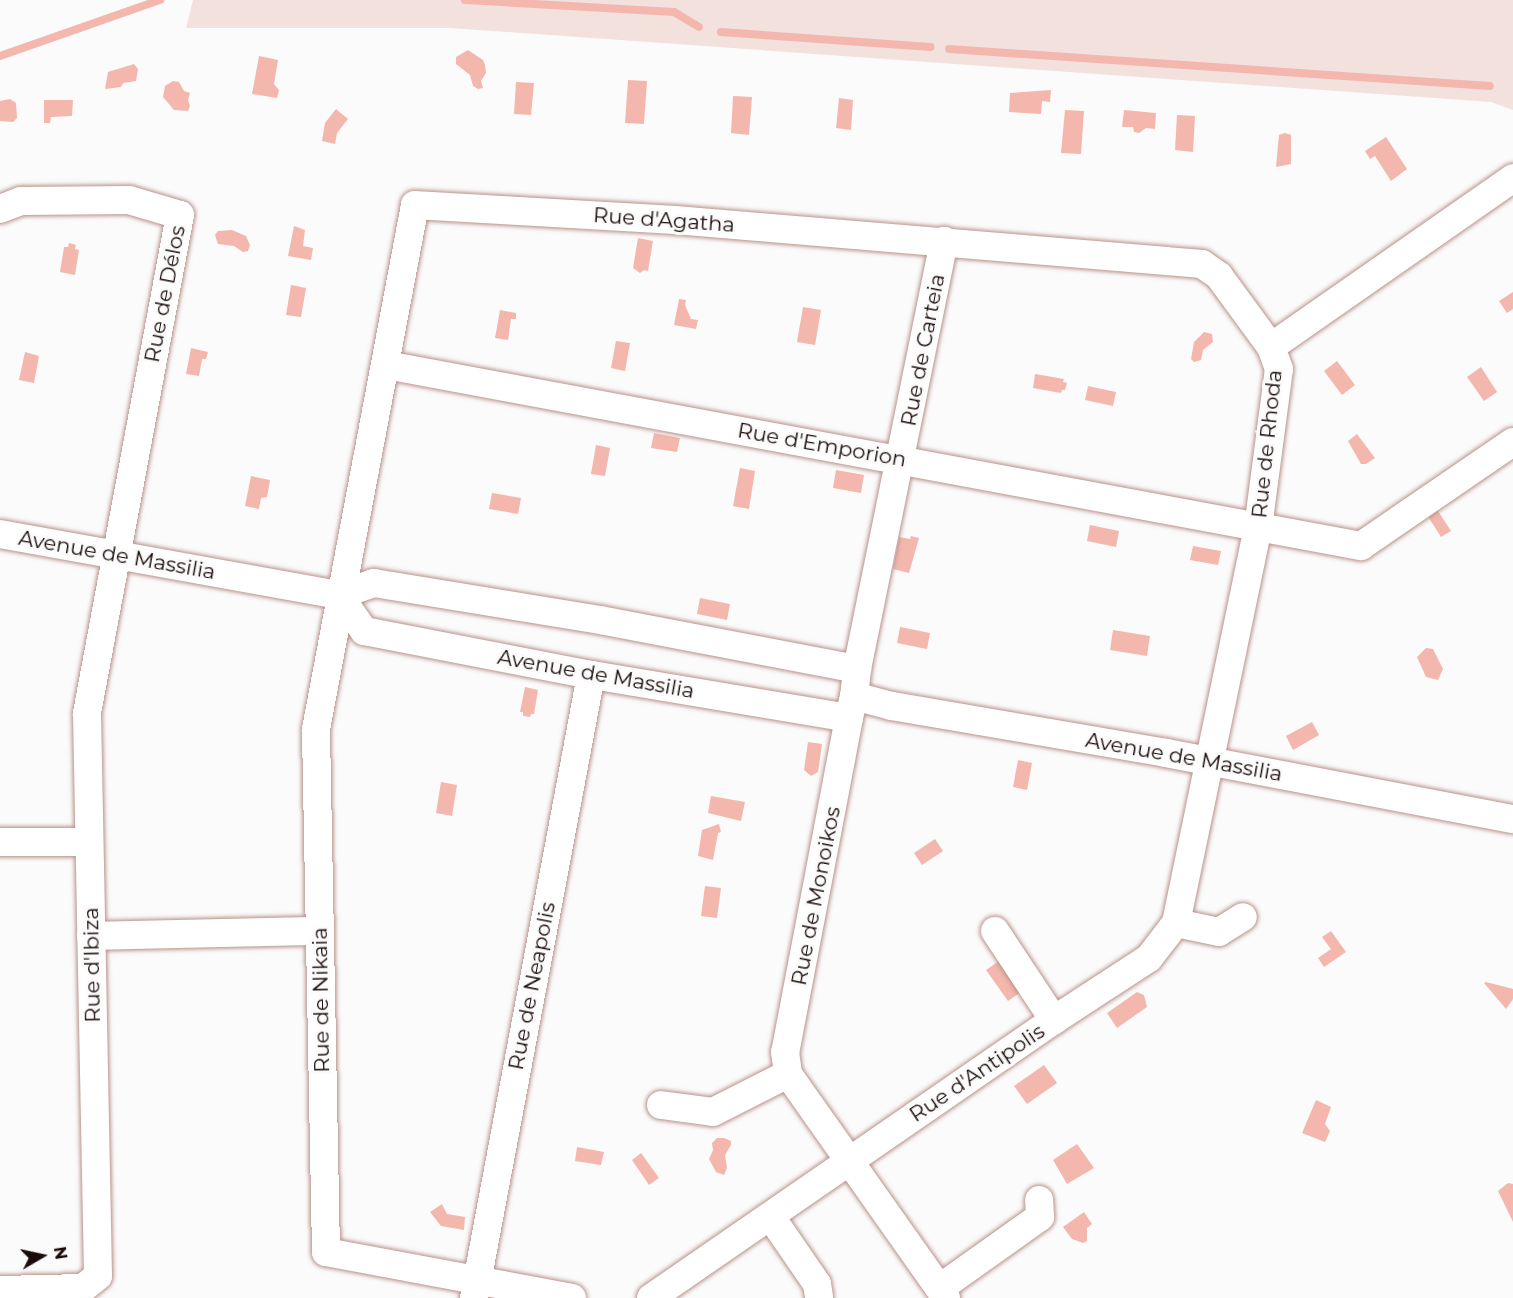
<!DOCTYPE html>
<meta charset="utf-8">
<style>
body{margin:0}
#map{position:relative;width:1513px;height:1298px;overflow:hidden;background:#fbfbfb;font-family:Montserrat,sans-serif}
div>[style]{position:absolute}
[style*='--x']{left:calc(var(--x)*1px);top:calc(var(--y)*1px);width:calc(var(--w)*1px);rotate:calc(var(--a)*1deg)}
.green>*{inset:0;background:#f3e1de}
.water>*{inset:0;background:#f3b7ad}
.stream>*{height:8px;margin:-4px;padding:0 4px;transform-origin:4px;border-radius:4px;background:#f3b7ad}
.roads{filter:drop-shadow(0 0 2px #b9918b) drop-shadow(0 0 2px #b9918b)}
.street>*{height:28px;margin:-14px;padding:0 14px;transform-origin:14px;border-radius:14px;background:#fff}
span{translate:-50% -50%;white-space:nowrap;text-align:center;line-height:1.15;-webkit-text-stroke:6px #fbfbfb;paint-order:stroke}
.street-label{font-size:21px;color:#1a0c0a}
.north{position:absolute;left:12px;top:1226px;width:60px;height:60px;-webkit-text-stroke:4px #fbfbfb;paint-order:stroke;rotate:81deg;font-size:16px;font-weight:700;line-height:24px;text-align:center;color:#1a0c0a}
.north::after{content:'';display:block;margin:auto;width:21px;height:27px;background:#1a0c0a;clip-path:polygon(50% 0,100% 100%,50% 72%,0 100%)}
</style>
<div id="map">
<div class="green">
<i style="clip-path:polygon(193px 0,1513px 0,1513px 110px,1491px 102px,450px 28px,186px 28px)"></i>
</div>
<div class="water">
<i style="clip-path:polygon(468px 50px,483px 60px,485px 65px,486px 73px,481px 81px,483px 88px,478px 89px,473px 86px,470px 75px,456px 64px,456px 57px)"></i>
<i style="clip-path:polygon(259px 56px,278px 60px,274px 84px,279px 90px,277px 98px,252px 94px)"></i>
<i style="clip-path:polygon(134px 64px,138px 69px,136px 81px,123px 83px,121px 87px,105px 89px,108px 72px)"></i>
<i style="clip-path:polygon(628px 80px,647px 81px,644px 124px,625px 123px)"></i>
<i style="clip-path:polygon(173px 81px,179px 82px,184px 91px,190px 93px,188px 100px,190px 106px,188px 111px,174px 110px,163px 97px,165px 86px)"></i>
<i style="clip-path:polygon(516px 82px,534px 83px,531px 115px,514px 114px)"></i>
<i style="clip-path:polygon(1051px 90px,1050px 102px,1042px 101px,1041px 114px,1009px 112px,1010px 93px)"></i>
<i style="clip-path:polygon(733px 96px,752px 97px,749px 135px,731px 133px)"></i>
<i style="clip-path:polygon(839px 98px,853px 100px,851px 130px,836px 128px)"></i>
<i style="clip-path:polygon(10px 99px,16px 103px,17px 118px,13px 122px,0 121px,0 101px)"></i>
<i style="clip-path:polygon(44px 100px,73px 100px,72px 116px,51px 117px,50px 123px,44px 123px)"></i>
<i style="clip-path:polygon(336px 109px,348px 119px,337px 133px,335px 144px,322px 141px,325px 123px)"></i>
<i style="clip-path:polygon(1065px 110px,1084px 111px,1081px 154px,1061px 153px)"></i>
<i style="clip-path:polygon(1124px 110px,1156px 113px,1155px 129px,1146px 128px,1139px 133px,1134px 132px,1133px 127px,1122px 127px)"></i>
<i style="clip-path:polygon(1177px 115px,1195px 116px,1193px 152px,1175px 150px)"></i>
<i style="clip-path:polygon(1285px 133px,1291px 135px,1291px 164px,1276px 167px,1279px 135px)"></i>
<i style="clip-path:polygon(1386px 137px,1407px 169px,1391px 181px,1375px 156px,1370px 159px,1365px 151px)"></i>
<i style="clip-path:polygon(294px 226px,305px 230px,303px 246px,313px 248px,311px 260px,288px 256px)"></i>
<i style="clip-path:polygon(232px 230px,246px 236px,250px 245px,248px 251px,243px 252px,234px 246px,218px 244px,215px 235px,218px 231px)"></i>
<i style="clip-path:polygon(638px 238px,653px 241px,648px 271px,644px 270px,640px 273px,633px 268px)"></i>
<i style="clip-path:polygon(69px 243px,76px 245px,75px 249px,79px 250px,75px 275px,60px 272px,64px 247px,68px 247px)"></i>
<i style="clip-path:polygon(291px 285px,306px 288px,301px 317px,286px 315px)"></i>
<i style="clip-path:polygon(1513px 292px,1513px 309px,1507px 313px,1499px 301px)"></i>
<i style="clip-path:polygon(679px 299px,686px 300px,685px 305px,691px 319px,698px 320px,696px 329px,674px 325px)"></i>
<i style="clip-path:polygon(803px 307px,821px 310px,815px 345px,797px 342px)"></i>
<i style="clip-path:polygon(500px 310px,516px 313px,516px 319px,511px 319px,508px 340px,495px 338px)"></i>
<i style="clip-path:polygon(1204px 332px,1212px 334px,1213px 342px,1203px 350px,1201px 360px,1194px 362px,1191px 359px,1194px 342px)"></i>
<i style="clip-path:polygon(616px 341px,630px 343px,625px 371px,611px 368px)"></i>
<i style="clip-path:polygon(191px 348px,208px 352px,206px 359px,202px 359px,199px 376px,186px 374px)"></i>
<i style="clip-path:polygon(25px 352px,39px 356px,34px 383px,19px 380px)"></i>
<i style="clip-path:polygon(1337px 361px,1355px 385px,1342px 395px,1324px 371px)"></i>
<i style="clip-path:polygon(1481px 367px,1497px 392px,1484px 401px,1467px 377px)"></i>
<i style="clip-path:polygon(1035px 374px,1064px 379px,1063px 382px,1067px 383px,1065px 390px,1062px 390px,1061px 393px,1033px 388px)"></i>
<i style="clip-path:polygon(1088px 386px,1116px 392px,1113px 406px,1085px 400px)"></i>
<i style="clip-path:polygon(654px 433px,680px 438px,677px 452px,651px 448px)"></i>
<i style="clip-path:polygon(1357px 434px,1375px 458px,1366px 464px,1361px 464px,1348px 441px)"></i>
<i style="clip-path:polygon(596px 445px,610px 448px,605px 476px,591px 474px)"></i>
<i style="clip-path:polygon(740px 468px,755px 471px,749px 509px,733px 506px)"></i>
<i style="clip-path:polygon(836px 470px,864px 475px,861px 493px,833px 488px)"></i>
<i style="clip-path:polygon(251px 476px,270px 480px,267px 497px,261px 498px,259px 509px,245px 506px)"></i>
<i style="clip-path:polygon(492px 493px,521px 498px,518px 514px,489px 509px)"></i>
<i style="clip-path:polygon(1436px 508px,1451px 531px,1441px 537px,1427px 515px)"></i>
<i style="clip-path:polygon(1090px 525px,1119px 531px,1116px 547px,1087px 541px)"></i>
<i style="clip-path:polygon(911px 536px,919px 538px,909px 573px,893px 569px,899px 537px,910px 539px)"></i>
<i style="clip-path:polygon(1193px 546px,1221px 551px,1218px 565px,1190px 560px)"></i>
<i style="clip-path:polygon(700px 598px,730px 604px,727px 620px,697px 614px)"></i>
<i style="clip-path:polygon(900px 627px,930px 633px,927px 649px,897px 643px)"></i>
<i style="clip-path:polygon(1113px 630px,1150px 636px,1147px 656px,1110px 650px)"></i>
<i style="clip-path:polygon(1426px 648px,1433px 649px,1443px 669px,1438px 680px,1426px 677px,1417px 657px)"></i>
<i style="clip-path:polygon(525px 687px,538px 690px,534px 714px,531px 714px,530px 717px,523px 716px,523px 712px,520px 712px)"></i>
<i style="clip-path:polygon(1312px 722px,1319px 735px,1293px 750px,1286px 736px)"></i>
<i style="clip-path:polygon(808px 742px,822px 744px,818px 772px,811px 776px,804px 770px)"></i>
<i style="clip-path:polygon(1018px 760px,1032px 763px,1027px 790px,1013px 787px)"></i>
<i style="clip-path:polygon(441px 782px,457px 785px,452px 816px,436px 813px)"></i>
<i style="clip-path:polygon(711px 796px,745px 802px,741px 821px,708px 813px)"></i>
<i style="clip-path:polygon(719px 824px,721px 832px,718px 833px,713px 860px,698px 856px,702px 830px)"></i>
<i style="clip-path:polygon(935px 839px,943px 851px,922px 865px,914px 853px)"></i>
<i style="clip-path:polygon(705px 886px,721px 888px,717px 918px,701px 916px)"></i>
<i style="clip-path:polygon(1331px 931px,1346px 952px,1324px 967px,1318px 958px,1331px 949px,1322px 937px)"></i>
<i style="clip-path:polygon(999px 961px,1021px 992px,1008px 1001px,986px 970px)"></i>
<i style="clip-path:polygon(1486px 982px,1513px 989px,1513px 999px,1506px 1009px,1484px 983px)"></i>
<i style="clip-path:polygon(1137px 992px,1144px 995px,1147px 1007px,1117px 1028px,1107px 1013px)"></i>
<i style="clip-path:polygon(1044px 1065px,1057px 1083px,1027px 1104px,1014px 1086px)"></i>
<i style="clip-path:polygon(1316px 1100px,1331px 1107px,1325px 1124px,1330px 1131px,1325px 1142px,1302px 1133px)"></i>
<i style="clip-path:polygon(724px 1138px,731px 1141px,731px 1145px,725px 1155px,727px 1168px,724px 1175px,716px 1172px,709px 1159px,713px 1150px,712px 1143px,717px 1138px)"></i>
<i style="clip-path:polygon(1077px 1144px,1094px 1168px,1067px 1184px,1053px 1160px)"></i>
<i style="clip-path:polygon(577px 1147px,604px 1152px,601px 1165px,575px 1161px)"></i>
<i style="clip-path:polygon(641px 1153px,659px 1178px,649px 1185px,632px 1160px)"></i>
<i style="clip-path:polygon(1508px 1183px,1513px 1184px,1513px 1222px,1498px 1191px)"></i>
<i style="clip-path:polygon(442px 1204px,447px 1214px,465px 1217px,464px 1230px,441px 1226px,430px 1212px)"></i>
<i style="clip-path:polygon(1084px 1212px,1092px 1224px,1087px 1228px,1087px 1241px,1083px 1243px,1072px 1239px,1063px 1227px)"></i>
</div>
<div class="stream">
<i style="--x:465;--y:0;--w:209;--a:3.3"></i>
<i style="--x:674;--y:12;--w:29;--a:31"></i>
<i style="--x:721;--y:32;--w:210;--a:4.1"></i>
<i style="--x:949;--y:49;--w:542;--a:3.91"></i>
<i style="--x:0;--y:56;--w:170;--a:-19.3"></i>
</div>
<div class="roads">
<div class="street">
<i style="--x:0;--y:209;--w:22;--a:-21"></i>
<i style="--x:21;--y:201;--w:108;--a:-0.5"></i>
<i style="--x:129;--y:200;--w:53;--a:16.4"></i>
<i style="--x:180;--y:215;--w:507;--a:100.58"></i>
<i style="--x:87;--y:713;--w:563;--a:88.88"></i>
<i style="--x:98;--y:1276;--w:19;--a:141"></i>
<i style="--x:83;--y:1288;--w:83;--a:178.6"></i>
<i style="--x:386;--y:365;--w:992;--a:10.52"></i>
<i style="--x:1361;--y:546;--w:184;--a:-34.4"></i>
<i style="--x:0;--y:534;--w:344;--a:10.2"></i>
<i style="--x:339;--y:595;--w:37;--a:-19"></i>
<i style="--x:374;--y:583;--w:229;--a:9.3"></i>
<i style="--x:600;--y:620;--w:262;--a:10.8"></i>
<i style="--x:857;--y:669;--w:27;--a:96"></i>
<i style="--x:854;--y:696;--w:23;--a:103"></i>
<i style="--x:849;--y:718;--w:262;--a:-170.5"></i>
<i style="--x:591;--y:675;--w:231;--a:-169"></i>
<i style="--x:364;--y:631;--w:44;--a:-124.8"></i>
<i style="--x:857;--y:669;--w:437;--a:-78.5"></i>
<i style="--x:854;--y:696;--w:39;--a:15"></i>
<i style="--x:892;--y:706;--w:278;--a:9.7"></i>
<i style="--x:1166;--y:753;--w:353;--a:10.8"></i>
<i style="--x:849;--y:718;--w:340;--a:100.8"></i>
<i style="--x:785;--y:1052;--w:22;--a:82"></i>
<i style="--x:788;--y:1074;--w:274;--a:54.8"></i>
<i style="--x:0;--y:842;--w:88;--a:0"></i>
<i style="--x:1176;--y:923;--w:44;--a:11.8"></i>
<i style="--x:1219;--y:932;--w:28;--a:-32"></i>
<i style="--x:995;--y:931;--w:107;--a:56.5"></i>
<i style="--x:91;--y:936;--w:229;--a:-1.3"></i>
<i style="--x:661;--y:1105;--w:52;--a:7.7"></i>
<i style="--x:713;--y:1112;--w:84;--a:-26.9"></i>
<i style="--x:771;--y:1217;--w:81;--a:55.5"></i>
<i style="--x:817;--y:1284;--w:13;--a:81"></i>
<i style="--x:940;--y:1288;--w:123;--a:-35.4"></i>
<i style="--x:1040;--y:1217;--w:17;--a:-93"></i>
<i style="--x:474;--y:1298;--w:634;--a:-79.36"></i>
<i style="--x:572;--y:1298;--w:250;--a:-169.4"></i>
<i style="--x:326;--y:1252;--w:523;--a:-91.1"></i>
<i style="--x:316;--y:729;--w:533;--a:-79.3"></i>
<i style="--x:415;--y:205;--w:260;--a:3.3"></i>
<i style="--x:675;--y:220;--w:529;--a:4.77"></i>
<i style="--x:1202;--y:264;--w:21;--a:35"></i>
<i style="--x:1219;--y:276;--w:88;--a:53.8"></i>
<i style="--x:651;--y:1298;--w:490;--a:-34.6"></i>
<i style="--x:1054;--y:1020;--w:113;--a:-33.1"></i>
<i style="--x:1149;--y:958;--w:44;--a:-52.4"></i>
<i style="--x:1176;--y:923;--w:403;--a:-78.3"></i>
<i style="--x:1258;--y:528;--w:160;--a:-82.5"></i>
<i style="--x:1279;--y:369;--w:23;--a:-110"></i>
<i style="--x:1271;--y:347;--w:295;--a:-34.9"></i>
</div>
</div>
<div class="street-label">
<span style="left:664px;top:220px;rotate:4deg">Rue d'Agatha</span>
<span style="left:165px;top:294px;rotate:-79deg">Rue de Délos</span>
<span style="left:923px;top:350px;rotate:-79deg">Rue de Carteia</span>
<span style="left:1267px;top:444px;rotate:-84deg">Rue de Rhoda</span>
<span style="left:822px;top:445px;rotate:10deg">Rue d'Emporion</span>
<span style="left:117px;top:555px;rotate:10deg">Avenue de Massilia</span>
<span style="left:596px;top:674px;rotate:10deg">Avenue de Massilia</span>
<span style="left:1184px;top:757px;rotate:10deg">Avenue de Massilia</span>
<span style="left:816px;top:896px;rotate:-79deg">Rue de Monoikos</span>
<span style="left:92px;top:965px;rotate:-91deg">Rue d'Ibiza</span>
<span style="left:532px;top:986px;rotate:-79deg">Rue de Neapolis</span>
<span style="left:321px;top:1000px;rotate:-91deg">Rue de Nikaia</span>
<span style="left:977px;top:1073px;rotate:-34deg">Rue d'Antipolis</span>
</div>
<div class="north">N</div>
</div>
